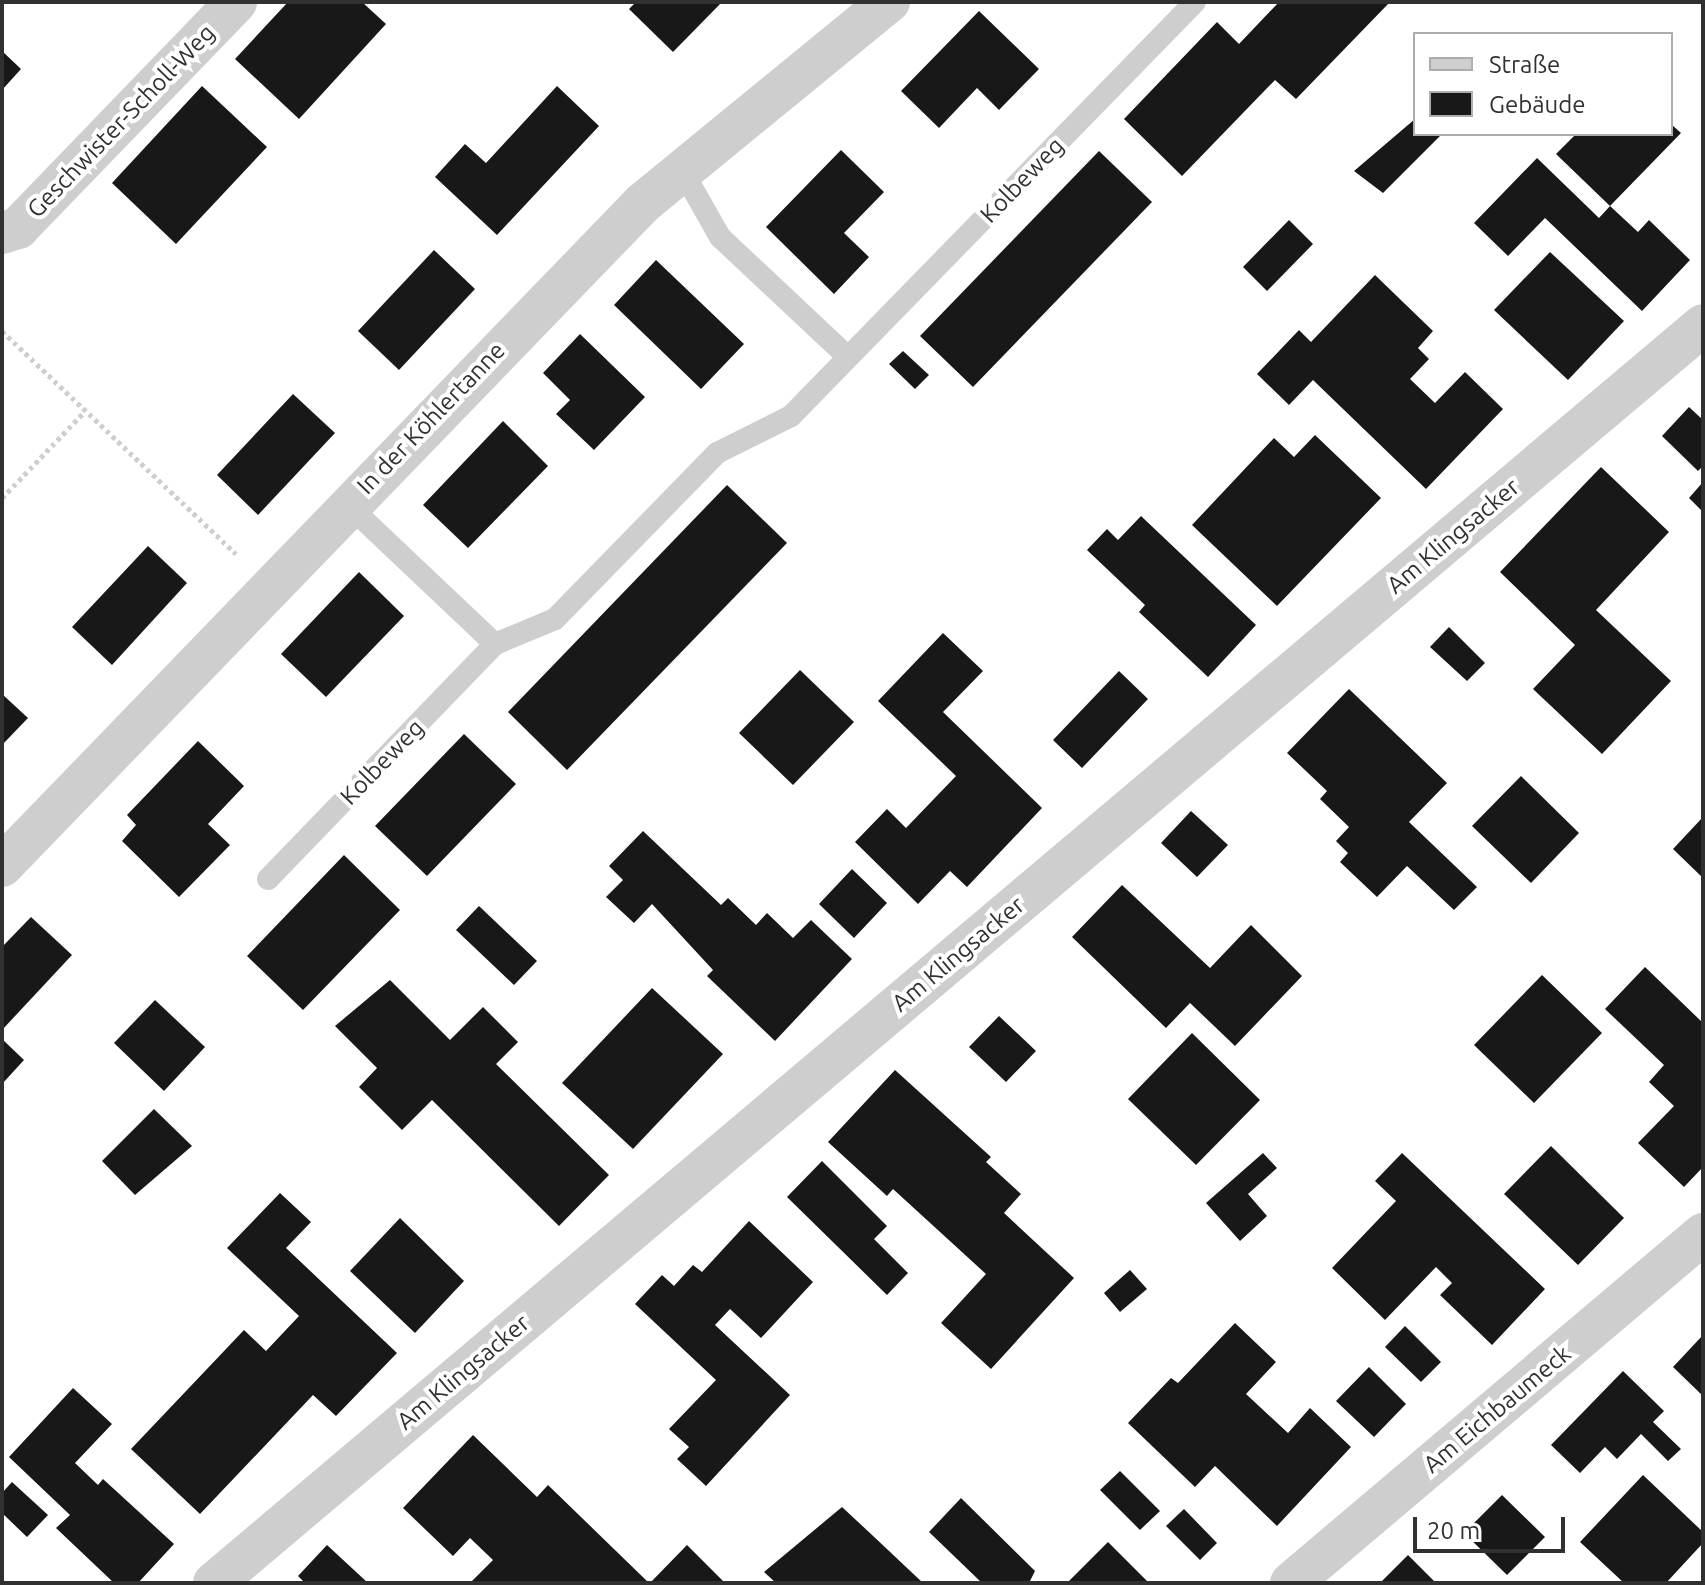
<!DOCTYPE html>
<meta charset="utf-8">
<style>
body{margin:0}
#map{position:relative;width:1705px;height:1585px;overflow:hidden;background:#fff;font-family:Ubuntu,sans-serif}
div>[style]{position:absolute}
[style*='--x']{left:calc(var(--x)*1px);top:calc(var(--y)*1px);width:calc(var(--w)*1px);rotate:calc(var(--a)*1deg)}
.building>*{inset:0;background:#181818}
.path>*{height:5px;margin-top:-2.5px;transform-origin:0;background:repeating-linear-gradient(90deg,#cecece 0 4px,transparent 0 8px)}
.lane>*{height:22px;margin:-11px;padding:0 11px;transform-origin:11px;border-radius:11px;background:#cecece}
.street>*{height:42px;margin:-21px;padding:0 21px;transform-origin:21px;border-radius:21px;background:#cecece}
span{translate:-50% -50%;white-space:nowrap;text-align:center;line-height:1.15;-webkit-text-stroke:8px #fff;paint-order:stroke}
.street-label{font-size:24px;color:#313131}
.frame{position:absolute;inset:0;border:4px solid #313131;pointer-events:none}
.legend{position:absolute;left:1413px;top:32px;width:260px;height:104px;box-sizing:border-box;background:#fff;border:2px solid #adadad;margin:0;padding:10px 14px;list-style:none;font-size:24px;color:#313131}
.legend li{display:flex;align-items:center;gap:16px;height:40px}
.legend b{width:40px;border:2px solid #adadad}
.scale{position:absolute;left:1413px;top:1517px;width:152px;height:36px;box-sizing:border-box;border:4px solid #313131;border-top:0;padding-left:10px;font-size:24px;line-height:28px;white-space:nowrap;color:#313131;-webkit-text-stroke:6px #fff;paint-order:stroke}
</style>
<div id="map">
<div class="building">
<i style="clip-path:polygon(288px 2px,362px 2px,386px 24px,299px 119px,235px 59px)"></i>
<i style="clip-path:polygon(636px 2px,722px 2px,673px 52px,629px 9px)"></i>
<i style="clip-path:polygon(1279px 2px,1390px 2px,1296px 99px,1275px 80px,1182px 176px,1124px 119px,1217px 22px,1239px 44px)"></i>
<i style="clip-path:polygon(979px 11px,1039px 69px,999px 110px,977px 88px,939px 128px,901px 91px)"></i>
<i style="clip-path:polygon(2px 51px,21px 69px,2px 90px)"></i>
<i style="clip-path:polygon(202px 86px,267px 147px,176px 244px,112px 183px)"></i>
<i style="clip-path:polygon(557px 86px,599px 126px,497px 235px,435px 177px,465px 144px,486px 163px)"></i>
<i style="clip-path:polygon(1415px 119px,1415px 134px,1442px 134px,1383px 193px,1354px 171px)"></i>
<i style="clip-path:polygon(1671px 124px,1681px 133px,1610px 206px,1556px 154px,1576px 134px,1671px 134px)"></i>
<i style="clip-path:polygon(841px 150px,884px 192px,844px 233px,869px 257px,834px 294px,766px 227px)"></i>
<i style="clip-path:polygon(1099px 151px,1152px 202px,973px 387px,920px 336px)"></i>
<i style="clip-path:polygon(1537px 158px,1599px 218px,1610px 206px,1638px 232px,1649px 220px,1690px 260px,1642px 311px,1545px 218px,1508px 256px,1474px 223px)"></i>
<i style="clip-path:polygon(1289px 220px,1313px 244px,1267px 291px,1243px 267px)"></i>
<i style="clip-path:polygon(434px 250px,475px 289px,399px 370px,358px 331px)"></i>
<i style="clip-path:polygon(1550px 252px,1624px 321px,1568px 380px,1494px 310px)"></i>
<i style="clip-path:polygon(656px 260px,744px 344px,701px 389px,614px 305px)"></i>
<i style="clip-path:polygon(1375px 275px,1433px 331px,1418px 348px,1429px 359px,1410px 379px,1435px 403px,1465px 372px,1503px 409px,1426px 489px,1313px 380px,1289px 405px,1257px 374px,1299px 330px,1311px 342px)"></i>
<i style="clip-path:polygon(580px 334px,645px 397px,594px 450px,556px 414px,570px 400px,543px 373px)"></i>
<i style="clip-path:polygon(903px 351px,929px 375px,915px 389px,889px 364px)"></i>
<i style="clip-path:polygon(293px 394px,335px 433px,258px 515px,217px 475px)"></i>
<i style="clip-path:polygon(1689px 407px,1703px 420px,1703px 466px,1698px 471px,1662px 436px)"></i>
<i style="clip-path:polygon(503px 421px,548px 466px,468px 548px,423px 505px)"></i>
<i style="clip-path:polygon(1315px 435px,1381px 498px,1277px 606px,1192px 525px,1274px 438px,1294px 457px)"></i>
<i style="clip-path:polygon(1601px 467px,1669px 532px,1596px 610px,1671px 681px,1602px 754px,1533px 689px,1575px 645px,1500px 572px)"></i>
<i style="clip-path:polygon(1703px 482px,1703px 512px,1689px 498px)"></i>
<i style="clip-path:polygon(727px 485px,787px 543px,567px 770px,508px 712px)"></i>
<i style="clip-path:polygon(1141px 516px,1256px 625px,1208px 677px,1139px 612px,1145px 605px,1087px 550px,1107px 529px,1118px 540px)"></i>
<i style="clip-path:polygon(148px 546px,187px 583px,112px 665px,72px 627px)"></i>
<i style="clip-path:polygon(359px 572px,404px 616px,326px 697px,281px 654px)"></i>
<i style="clip-path:polygon(1449px 627px,1485px 663px,1467px 681px,1430px 647px)"></i>
<i style="clip-path:polygon(943px 633px,983px 671px,943px 712px,1042px 808px,967px 887px,950px 871px,918px 904px,855px 842px,887px 809px,906px 828px,956px 776px,878px 701px)"></i>
<i style="clip-path:polygon(800px 670px,854px 722px,793px 785px,739px 733px)"></i>
<i style="clip-path:polygon(1119px 671px,1148px 699px,1082px 768px,1053px 740px)"></i>
<i style="clip-path:polygon(1349px 689px,1447px 783px,1409px 822px,1477px 887px,1454px 910px,1407px 866px,1377px 897px,1340px 862px,1348px 853px,1336px 841px,1349px 827px,1320px 799px,1327px 791px,1287px 753px)"></i>
<i style="clip-path:polygon(2px 694px,28px 718px,2px 745px)"></i>
<i style="clip-path:polygon(464px 734px,516px 784px,427px 876px,375px 826px)"></i>
<i style="clip-path:polygon(198px 741px,244px 786px,208px 824px,230px 845px,179px 897px,122px 841px,136px 825px,127px 815px)"></i>
<i style="clip-path:polygon(1521px 776px,1579px 833px,1531px 883px,1472px 826px)"></i>
<i style="clip-path:polygon(1191px 811px,1228px 845px,1197px 877px,1161px 843px)"></i>
<i style="clip-path:polygon(1703px 817px,1703px 878px,1673px 849px)"></i>
<i style="clip-path:polygon(643px 831px,721px 905px,728px 898px,756px 925px,767px 913px,793px 938px,811px 920px,852px 959px,775px 1041px,707px 976px,713px 970px,652px 904px,634px 923px,606px 897px,623px 880px,609px 866px)"></i>
<i style="clip-path:polygon(344px 855px,400px 910px,303px 1010px,247px 956px)"></i>
<i style="clip-path:polygon(852px 869px,887px 903px,854px 938px,819px 904px)"></i>
<i style="clip-path:polygon(1122px 885px,1210px 968px,1251px 925px,1302px 976px,1235px 1046px,1190px 1003px,1166px 1028px,1072px 937px)"></i>
<i style="clip-path:polygon(479px 906px,537px 961px,514px 985px,456px 930px)"></i>
<i style="clip-path:polygon(31px 917px,72px 955px,2px 1030px,2px 947px)"></i>
<i style="clip-path:polygon(1645px 967px,1703px 1023px,1703px 1167px,1684px 1187px,1638px 1143px,1674px 1106px,1649px 1082px,1664px 1065px,1605px 1009px)"></i>
<i style="clip-path:polygon(1542px 975px,1602px 1033px,1534px 1103px,1474px 1045px)"></i>
<i style="clip-path:polygon(390px 980px,450px 1040px,483px 1007px,518px 1042px,496px 1064px,609px 1175px,559px 1226px,432px 1100px,402px 1130px,359px 1087px,377px 1068px,335px 1026px)"></i>
<i style="clip-path:polygon(652px 988px,723px 1054px,633px 1149px,562px 1083px)"></i>
<i style="clip-path:polygon(155px 1000px,205px 1047px,164px 1091px,114px 1043px)"></i>
<i style="clip-path:polygon(999px 1016px,1036px 1051px,1006px 1082px,969px 1047px)"></i>
<i style="clip-path:polygon(1192px 1033px,1260px 1100px,1196px 1165px,1128px 1099px)"></i>
<i style="clip-path:polygon(2px 1039px,24px 1060px,2px 1084px)"></i>
<i style="clip-path:polygon(895px 1070px,991px 1157px,986px 1162px,1021px 1194px,1004px 1213px,1074px 1278px,991px 1369px,941px 1323px,986px 1274px,893px 1189px,887px 1196px,828px 1142px)"></i>
<i style="clip-path:polygon(154px 1109px,192px 1146px,135px 1195px,102px 1161px)"></i>
<i style="clip-path:polygon(1551px 1146px,1624px 1218px,1578px 1265px,1504px 1194px)"></i>
<i style="clip-path:polygon(1263px 1153px,1277px 1168px,1248px 1194px,1267px 1216px,1240px 1241px,1206px 1203px)"></i>
<i style="clip-path:polygon(1402px 1153px,1545px 1289px,1492px 1345px,1440px 1295px,1452px 1283px,1436px 1267px,1385px 1320px,1332px 1268px,1396px 1201px,1375px 1181px)"></i>
<i style="clip-path:polygon(822px 1161px,887px 1226px,874px 1239px,908px 1273px,887px 1295px,787px 1197px)"></i>
<i style="clip-path:polygon(280px 1193px,311px 1222px,286px 1248px,397px 1353px,336px 1416px,313px 1395px,200px 1514px,131px 1449px,244px 1330px,266px 1351px,299px 1316px,227px 1248px)"></i>
<i style="clip-path:polygon(400px 1218px,464px 1281px,415px 1333px,350px 1271px)"></i>
<i style="clip-path:polygon(749px 1221px,813px 1282px,761px 1338px,730px 1309px,715px 1325px,790px 1395px,706px 1486px,677px 1459px,689px 1447px,669px 1429px,716px 1380px,635px 1304px,662px 1275px,674px 1286px,693px 1265px,702px 1272px)"></i>
<i style="clip-path:polygon(1130px 1270px,1147px 1289px,1120px 1312px,1104px 1293px)"></i>
<i style="clip-path:polygon(1235px 1323px,1276px 1362px,1246px 1394px,1288px 1433px,1310px 1408px,1351px 1447px,1277px 1526px,1215px 1466px,1195px 1487px,1128px 1423px,1171px 1378px,1178px 1383px)"></i>
<i style="clip-path:polygon(1405px 1326px,1441px 1362px,1421px 1382px,1385px 1347px)"></i>
<i style="clip-path:polygon(1703px 1335px,1703px 1396px,1673px 1367px)"></i>
<i style="clip-path:polygon(1369px 1367px,1406px 1404px,1374px 1437px,1336px 1401px)"></i>
<i style="clip-path:polygon(1623px 1371px,1664px 1411px,1653px 1422px,1681px 1449px,1668px 1461px,1641px 1434px,1617px 1459px,1605px 1447px,1580px 1473px,1551px 1445px)"></i>
<i style="clip-path:polygon(73px 1388px,112px 1424px,75px 1463px,98px 1485px,103px 1479px,174px 1544px,138px 1583px,114px 1583px,56px 1528px,70px 1515px,9px 1457px)"></i>
<i style="clip-path:polygon(473px 1435px,537px 1497px,548px 1485px,649px 1583px,470px 1583px,493px 1560px,470px 1538px,453px 1556px,403px 1508px)"></i>
<i style="clip-path:polygon(1120px 1471px,1160px 1511px,1140px 1530px,1100px 1490px)"></i>
<i style="clip-path:polygon(1643px 1475px,1703px 1532px,1703px 1543px,1666px 1583px,1624px 1583px,1580px 1542px)"></i>
<i style="clip-path:polygon(12px 1482px,48px 1515px,27px 1537px,2px 1513px,2px 1493px)"></i>
<i style="clip-path:polygon(1502px 1495px,1545px 1537px,1507px 1575px,1464px 1533px)"></i>
<i style="clip-path:polygon(961px 1498px,1035px 1571px,1029px 1583px,982px 1583px,929px 1532px)"></i>
<i style="clip-path:polygon(842px 1507px,871px 1534px,923px 1583px,776px 1583px,764px 1572px)"></i>
<i style="clip-path:polygon(1184px 1509px,1217px 1543px,1200px 1560px,1166px 1526px)"></i>
<i style="clip-path:polygon(1108px 1542px,1149px 1583px,1067px 1583px)"></i>
<i style="clip-path:polygon(327px 1545px,368px 1583px,305px 1583px,298px 1576px)"></i>
<i style="clip-path:polygon(687px 1545px,725px 1583px,650px 1583px)"></i>
<i style="clip-path:polygon(1408px 1555px,1436px 1583px,1380px 1583px)"></i>
</div>
<div class="path">
<i style="--x:2;--y:331;--w:323;--a:43.6"></i>
<i style="--x:2;--y:498;--w:120;--a:-46.3"></i>
</div>
<div class="lane">
<i style="--x:682;--y:170;--w:77;--a:60.4"></i>
<i style="--x:720;--y:237;--w:175;--a:43.2"></i>
<i style="--x:347;--y:504;--w:204;--a:43.4"></i>
<i style="--x:268;--y:879;--w:327;--a:-46"></i>
<i style="--x:495;--y:644;--w:65;--a:-22.6"></i>
<i style="--x:555;--y:619;--w:232;--a:-45.7"></i>
<i style="--x:717;--y:453;--w:83;--a:-26.6"></i>
<i style="--x:791;--y:416;--w:578;--a:-45.7"></i>
</div>
<div class="street">
<i style="--x:2;--y:233;--w:17;--a:-17"></i>
<i style="--x:18;--y:228;--w:314;--a:-46"></i>
<i style="--x:2;--y:866;--w:922;--a:-45.97"></i>
<i style="--x:643;--y:203;--w:318;--a:-39.3"></i>
<i style="--x:214;--y:1583;--w:1949;--a:-40.19"></i>
<i style="--x:1291;--y:1583;--w:540;--a:-40.27"></i>
</div>
<div class="street-label">
<span style="left:121px;top:121px;rotate:-46deg">Geschwister-Scholl-Weg</span>
<span style="left:1022px;top:180px;rotate:-46deg">Kolbeweg</span>
<span style="left:431px;top:418px;rotate:-46deg">In der Köhlertanne</span>
<span style="left:1453px;top:536px;rotate:-40deg">Am Klingsacker</span>
<span style="left:382px;top:762px;rotate:-46deg">Kolbeweg</span>
<span style="left:958px;top:954px;rotate:-40deg">Am Klingsacker</span>
<span style="left:463px;top:1372px;rotate:-40deg">Am Klingsacker</span>
<span style="left:1497px;top:1409px;rotate:-40deg">Am Eichbaumeck</span>
</div>
<div class="frame"></div>
<ul class="legend">
<li><b style="height:10px;background:#cecece"></b>Straße</li>
<li><b style="height:22px;background:#181818"></b>Gebäude</li>
</ul>
<div class="scale">20 m</div>
</div>
